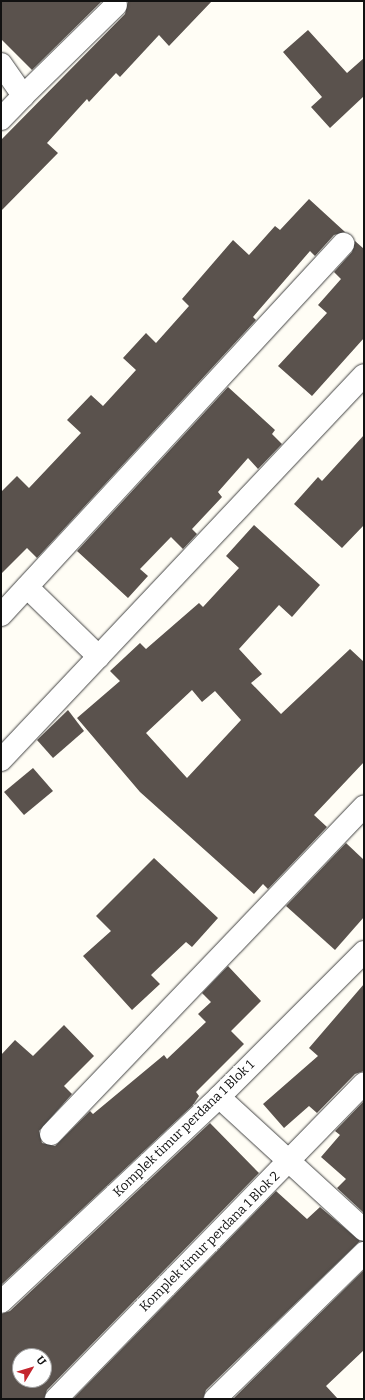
<!DOCTYPE html>
<style>
body{margin:0}
#map{position:relative;width:365px;height:1400px;overflow:hidden;background:#fffdf5;font-family:Bitter,serif}
div>[style]{position:absolute}
[style*='--x']{left:calc(var(--x)*1px);top:calc(var(--y)*1px);width:calc(var(--w)*1px);rotate:calc(var(--a)*1deg)}
.building>*{inset:0;background:#5a524d}
.roads{filter:drop-shadow(0 0 1px #444) drop-shadow(0 0 1px #444)}
.street>*{height:22px;margin:-11px;padding:0 11px;transform-origin:11px;border-radius:11px;background:#fff}
span{translate:-50% -50%;white-space:nowrap;text-align:center;line-height:1.15;-webkit-text-stroke:4px #fff;paint-order:stroke}
.street-label{font-size:13px;color:#111}
.frame{position:absolute;inset:0;border:2px solid #111;pointer-events:none}
.north{position:absolute;left:12px;top:1348px;width:40px;height:40px;box-sizing:border-box;background:#fff;border:1px solid #a0a0a0;border-radius:50%;rotate:52deg;font-size:11px;font-weight:700;line-height:16px;text-align:center;color:#111}
.north::after{content:'';display:block;margin:auto;width:14px;height:18px;background:#c4262e;clip-path:polygon(50% 0,100% 100%,50% 72%,0 100%)}
</style>
<div id="map">
<div class="building">
<i style="clip-path:polygon(1px 1px,102px 1px,32px 70px,1px 39px)"></i>
<i style="clip-path:polygon(128px 1px,212px 1px,169px 46px,159px 35px,120px 77px,116px 73px,89px 102px,87px 99px,47px 143px,58px 153px,1px 211px,1px 140px,125px 14px)"></i>
<i style="clip-path:polygon(308px 30px,347px 73px,364px 58px,364px 96px,330px 128px,311px 107px,322px 97px,283px 52px)"></i>
<i style="clip-path:polygon(309px 199px,345px 232px,334px 235px,315px 256px,310px 251px,253px 317px,256px 320px,37px 558px,27px 548px,1px 574px,1px 492px,17px 476px,29px 488px,81px 433px,67px 420px,91px 395px,103px 406px,136px 370px,123px 358px,146px 333px,156px 343px,189px 306px,182px 299px,233px 240px,249px 255px,275px 226px,280px 230px)"></i>
<i style="clip-path:polygon(355px 241px,364px 249px,364px 338px,312px 396px,278px 366px,327px 313px,318px 305px,341px 279px,334px 272px,352px 252px)"></i>
<i style="clip-path:polygon(228px 387px,275px 430px,272px 434px,282px 444px,258px 469px,248px 458px,218px 492px,222px 497px,192px 529px,197px 534px,183px 549px,171px 537px,140px 569px,148px 576px,128px 598px,77px 551px)"></i>
<i style="clip-path:polygon(364px 435px,364px 525px,342px 548px,294px 504px,318px 477px,322px 481px)"></i>
<i style="clip-path:polygon(evenodd,254px 525px,320px 585px,292px 617px,279px 605px,239px 649px,262px 674px,251px 683px,281px 714px,350px 649px,364px 662px,364px 762px,314px 815px,327px 827px,268px 889px,263px 884px,254px 894px,140px 792px,77px 718px,120px 681px,110px 671px,140px 643px,146px 649px,199px 603px,203px 607px,239px 568px,226px 556px,254px 525px,192px 690px,202px 702px,215px 691px,241px 720px,187px 778px,146px 733px,192px 690px)"></i>
<i style="clip-path:polygon(68px 710px,84px 731px,53px 758px,37px 740px)"></i>
<i style="clip-path:polygon(33px 768px,53px 791px,24px 815px,4px 792px)"></i>
<i style="clip-path:polygon(346px 843px,364px 860px,364px 917px,335px 950px,286px 906px)"></i>
<i style="clip-path:polygon(154px 858px,218px 918px,192px 947px,186px 942px,151px 975px,160px 984px,132px 1010px,83px 956px,111px 931px,96px 916px)"></i>
<i style="clip-path:polygon(228px 966px,261px 1001px,231px 1031px,244px 1044px,196px 1092px,199px 1096px,193px 1105px,1px 1285px,1px 1055px,15px 1040px,33px 1056px,64px 1025px,94px 1056px,64px 1086px,72px 1094px,39px 1131px,42px 1143px,55px 1146px,90px 1111px,93px 1114px,164px 1055px,167px 1059px,206px 1022px,198px 1014px,211px 1002px,202px 993px)"></i>
<i style="clip-path:polygon(364px 984px,364px 1071px,355px 1074px,317px 1113px,309px 1106px,284px 1128px,263px 1104px,318px 1056px,309px 1048px)"></i>
<i style="clip-path:polygon(364px 1101px,364px 1213px,337px 1188px,346px 1179px,321px 1157px,340px 1135px,335px 1131px)"></i>
<i style="clip-path:polygon(evenodd,210px 1123px,259px 1173px,47px 1390px,44px 1399px,1px 1399px,1px 1314px,10px 1311px,210px 1123px,20px 1356px,44px 1356px,44px 1380px,20px 1380px,20px 1356px)"></i>
<i style="clip-path:polygon(276px 1191px,307px 1219px,320px 1207px,360px 1241px,206px 1390px,203px 1399px,73px 1399px)"></i>
<i style="clip-path:polygon(364px 1270px,364px 1350px,326px 1386px,338px 1399px,233px 1399px)"></i>
</div>
<div class="roads">
<div class="street">
<i style="--x:1;--y:64;--w:39;--a:55"></i>
<i style="--x:23;--y:96;--w:32;--a:134"></i>
<i style="--x:23;--y:96;--w:130;--a:-44.4"></i>
<i style="--x:27;--y:587;--w:100;--a:44.2"></i>
<i style="--x:1;--y:615;--w:505;--a:-47.33"></i>
<i style="--x:1;--y:760;--w:529;--a:-46.68"></i>
<i style="--x:219;--y:1097;--w:197;--a:42.5"></i>
<i style="--x:51;--y:1134;--w:453;--a:-46.3"></i>
<i style="--x:1;--y:1302;--w:299;--a:-43.2"></i>
<i style="--x:219;--y:1097;--w:205;--a:-45"></i>
<i style="--x:56;--y:1399;--w:441;--a:-45.7"></i>
<i style="--x:215;--y:1399;--w:209;--a:-44.4"></i>
</div>
</div>
<div class="street-label">
<span style="left:184px;top:1129px;rotate:-44deg">Komplek timur perdana 1 Blok 1</span>
<span style="left:210px;top:1242px;rotate:-45deg">Komplek timur perdana 1 Blok 2</span>
</div>
<div class="frame"></div>
<div class="north">U</div>
</div>
